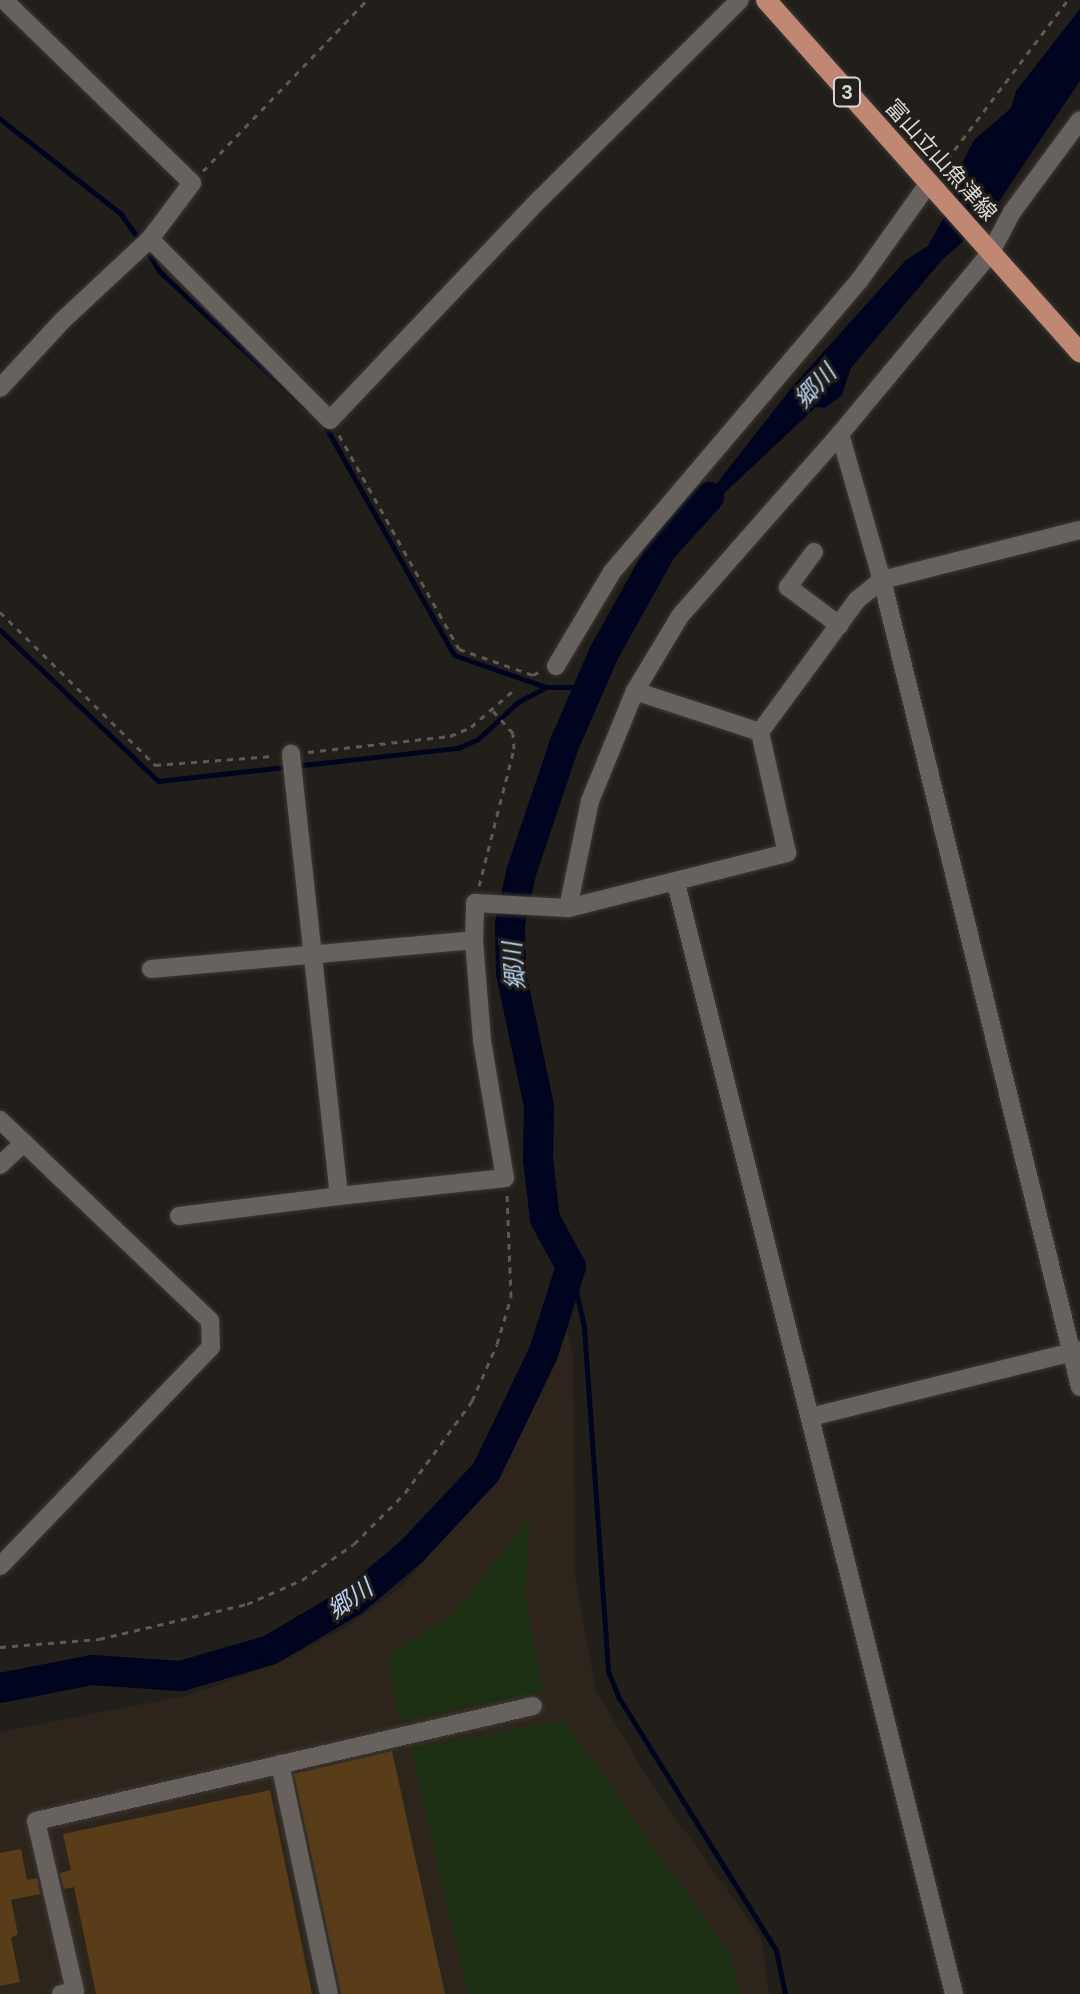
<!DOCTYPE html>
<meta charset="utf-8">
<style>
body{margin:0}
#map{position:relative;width:1080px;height:1994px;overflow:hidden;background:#221e19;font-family:"DM Sans","Noto Sans JP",sans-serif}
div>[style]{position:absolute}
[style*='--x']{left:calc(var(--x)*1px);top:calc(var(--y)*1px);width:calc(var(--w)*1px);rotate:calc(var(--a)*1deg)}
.built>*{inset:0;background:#2d251c}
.green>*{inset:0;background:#1d2f12}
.water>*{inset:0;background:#00041e}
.stream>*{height:5px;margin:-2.5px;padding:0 2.5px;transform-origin:2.5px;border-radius:2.5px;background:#00041e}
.river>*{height:30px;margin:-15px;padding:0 15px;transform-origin:15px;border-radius:15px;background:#00041e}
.building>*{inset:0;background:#583d18}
.path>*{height:3px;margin-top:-1.5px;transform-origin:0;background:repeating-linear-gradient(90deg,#5d5a55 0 6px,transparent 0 12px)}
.roads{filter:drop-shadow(0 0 2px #3d3a37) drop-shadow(0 0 2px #3d3a37)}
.street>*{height:18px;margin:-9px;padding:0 9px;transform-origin:9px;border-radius:9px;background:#67625d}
.primary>*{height:20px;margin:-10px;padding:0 10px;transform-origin:10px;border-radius:10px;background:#c08773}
span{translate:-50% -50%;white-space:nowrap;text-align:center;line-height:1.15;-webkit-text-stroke:6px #221e19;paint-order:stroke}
.shield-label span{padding:2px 6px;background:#221e19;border:2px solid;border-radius:6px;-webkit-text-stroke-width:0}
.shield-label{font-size:20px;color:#dad7d4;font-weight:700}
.street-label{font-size:22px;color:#dad7d4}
.water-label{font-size:24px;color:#b7d2f4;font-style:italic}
</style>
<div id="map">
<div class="built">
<i style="clip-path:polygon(566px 1325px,573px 1356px,575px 1577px,596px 1691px,652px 1785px,761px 1937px,769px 1994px,0 1994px,0 1732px,190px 1695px,283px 1661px,348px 1626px,403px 1585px,465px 1514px,521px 1432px)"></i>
</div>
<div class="green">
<i style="clip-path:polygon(530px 1518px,525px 1597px,543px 1692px,399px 1721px,388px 1656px,453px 1613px)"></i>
<i style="clip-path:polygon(564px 1720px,730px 1954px,740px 1994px,468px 1994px,411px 1748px)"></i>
</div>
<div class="water">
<i style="clip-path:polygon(1080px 9px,1080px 81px,985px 222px,942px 260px,851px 368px,842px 395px,825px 408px,816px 407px,668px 546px,793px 386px,906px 260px,928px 246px,954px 199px,954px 179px,974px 140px,1011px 108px,1016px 91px)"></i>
</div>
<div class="stream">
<i style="--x:0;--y:119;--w:154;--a:38.1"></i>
<i style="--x:121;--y:214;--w:33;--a:55"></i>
<i style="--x:146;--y:249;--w:27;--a:59"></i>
<i style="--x:160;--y:272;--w:200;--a:43"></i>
<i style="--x:325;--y:426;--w:263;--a:60.6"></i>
<i style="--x:454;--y:655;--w:97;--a:19.2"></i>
<i style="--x:546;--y:687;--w:43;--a:0"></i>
<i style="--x:0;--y:630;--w:219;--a:43.7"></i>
<i style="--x:158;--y:781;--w:302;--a:-6.3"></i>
<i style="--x:458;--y:748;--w:22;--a:-24"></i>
<i style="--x:478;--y:739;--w:54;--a:-42.8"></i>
<i style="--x:518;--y:702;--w:30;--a:-28"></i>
<i style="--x:571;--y:1267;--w:61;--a:77.8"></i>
<i style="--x:584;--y:1327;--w:345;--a:86"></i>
<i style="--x:608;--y:1671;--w:29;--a:68"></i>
<i style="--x:619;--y:1698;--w:297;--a:58.1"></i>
<i style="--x:776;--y:1950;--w:45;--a:78.4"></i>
</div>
<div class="river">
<i style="--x:0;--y:1688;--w:94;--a:-11.1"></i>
<i style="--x:92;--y:1670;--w:89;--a:3.9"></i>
<i style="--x:181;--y:1676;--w:93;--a:-16.3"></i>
<i style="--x:270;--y:1650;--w:96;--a:-30.6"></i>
<i style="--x:353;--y:1601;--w:77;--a:-40.3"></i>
<i style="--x:412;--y:1551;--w:108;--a:-46.9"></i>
<i style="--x:486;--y:1472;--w:131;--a:-64.2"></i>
<i style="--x:543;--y:1354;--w:91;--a:-72.2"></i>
<i style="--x:571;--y:1267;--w:55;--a:-118.4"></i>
<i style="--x:545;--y:1219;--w:60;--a:-96.7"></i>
<i style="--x:538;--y:1159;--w:53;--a:-88.9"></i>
<i style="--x:539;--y:1106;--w:136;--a:-101.9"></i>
<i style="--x:511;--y:973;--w:49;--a:-91.2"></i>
<i style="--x:510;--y:924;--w:52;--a:-77.8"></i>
<i style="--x:521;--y:873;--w:135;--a:-71.4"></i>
<i style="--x:564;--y:745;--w:100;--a:-66.5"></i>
<i style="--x:604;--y:653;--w:119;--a:-60.9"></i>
<i style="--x:662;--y:549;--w:70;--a:-47.9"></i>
</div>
<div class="building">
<i style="clip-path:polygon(392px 1751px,445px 1994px,341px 1994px,294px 1774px)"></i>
<i style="clip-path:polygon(270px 1790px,312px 1994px,96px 1994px,74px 1887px,64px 1889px,60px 1873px,71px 1870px,63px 1834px)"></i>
<i style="clip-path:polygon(21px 1849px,27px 1880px,37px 1878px,40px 1894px,11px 1900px,18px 1934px,11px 1938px,20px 1982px,0 1986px,0 1853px)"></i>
</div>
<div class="path">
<i style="--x:940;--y:169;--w:212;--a:-52.9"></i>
<i style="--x:203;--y:171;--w:237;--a:-46.2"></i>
<i style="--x:339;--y:435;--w:245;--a:60.7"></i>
<i style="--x:459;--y:649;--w:78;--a:19.4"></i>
<i style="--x:533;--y:675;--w:9;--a:-27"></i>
<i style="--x:0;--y:612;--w:218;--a:44.6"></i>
<i style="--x:155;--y:765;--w:117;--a:-4.4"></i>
<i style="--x:308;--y:752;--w:143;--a:-6.4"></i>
<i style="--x:450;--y:736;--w:23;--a:-23"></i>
<i style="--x:471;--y:727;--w:58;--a:-40.8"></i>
<i style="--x:479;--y:886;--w:141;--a:-75.7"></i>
<i style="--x:514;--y:749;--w:16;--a:-94"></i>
<i style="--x:513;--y:733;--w:31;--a:-132"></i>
<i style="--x:0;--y:1647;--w:99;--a:-4.6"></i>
<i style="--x:99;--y:1639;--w:152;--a:-13.3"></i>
<i style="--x:247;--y:1604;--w:60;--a:-23.6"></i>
<i style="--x:302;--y:1580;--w:63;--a:-34.7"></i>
<i style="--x:354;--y:1544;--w:72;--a:-45"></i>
<i style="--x:405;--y:1493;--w:114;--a:-53.9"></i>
<i style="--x:472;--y:1401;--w:62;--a:-66.3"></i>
<i style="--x:497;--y:1344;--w:49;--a:-73.4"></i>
<i style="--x:511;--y:1297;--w:103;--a:-92.2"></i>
</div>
<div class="roads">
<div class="street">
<i style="--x:150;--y:239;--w:255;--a:45.2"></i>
<i style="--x:330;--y:420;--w:305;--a:-46.5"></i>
<i style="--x:540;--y:199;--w:282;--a:-44.9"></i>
<i style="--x:0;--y:388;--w:91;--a:-47.2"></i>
<i style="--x:62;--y:321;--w:120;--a:-43"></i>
<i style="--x:150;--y:239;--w:70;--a:-53.1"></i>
<i style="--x:192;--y:183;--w:262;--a:-135.8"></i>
<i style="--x:840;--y:434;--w:236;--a:-50.3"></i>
<i style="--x:991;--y:252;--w:45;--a:-62.3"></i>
<i style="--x:1012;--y:212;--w:114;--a:-53.5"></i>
<i style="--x:814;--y:552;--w:44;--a:126.6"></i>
<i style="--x:788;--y:587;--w:64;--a:36.7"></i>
<i style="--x:556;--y:666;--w:109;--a:-59.2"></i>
<i style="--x:612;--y:572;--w:382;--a:-49.7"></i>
<i style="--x:859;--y:281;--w:120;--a:-54.5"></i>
<i style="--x:635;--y:691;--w:87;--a:-59"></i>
<i style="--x:680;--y:616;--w:242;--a:-48.7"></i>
<i style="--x:840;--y:434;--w:152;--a:74"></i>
<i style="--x:882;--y:580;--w:831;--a:76.21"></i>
<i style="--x:676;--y:883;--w:1145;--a:75.95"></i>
<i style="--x:568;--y:908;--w:109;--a:-78.4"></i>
<i style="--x:590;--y:801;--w:119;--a:-67.8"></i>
<i style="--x:635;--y:691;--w:132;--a:18.2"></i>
<i style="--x:151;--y:969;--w:324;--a:-5.1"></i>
<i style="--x:474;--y:940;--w:37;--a:-88"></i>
<i style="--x:475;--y:903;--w:93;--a:3.1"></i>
<i style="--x:568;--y:908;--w:226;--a:-14.1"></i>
<i style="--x:787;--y:853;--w:124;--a:-102.6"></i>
<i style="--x:760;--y:732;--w:164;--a:-53.7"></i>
<i style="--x:857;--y:600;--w:32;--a:-39"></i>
<i style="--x:882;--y:580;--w:204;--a:-14.2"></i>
<i style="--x:0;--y:1120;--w:291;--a:43.7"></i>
<i style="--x:210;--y:1321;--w:26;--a:88"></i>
<i style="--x:211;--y:1347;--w:304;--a:133.9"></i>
<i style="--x:0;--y:1165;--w:33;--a:-43"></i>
<i style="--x:339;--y:1196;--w:167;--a:-6.2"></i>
<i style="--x:505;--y:1178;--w:140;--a:-99.5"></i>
<i style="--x:482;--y:1040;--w:100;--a:-94.6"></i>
<i style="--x:179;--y:1216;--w:161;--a:-7.1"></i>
<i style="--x:339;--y:1196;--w:445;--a:-96.2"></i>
<i style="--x:810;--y:1417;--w:278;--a:-13.9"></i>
<i style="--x:280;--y:1764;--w:235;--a:78"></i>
<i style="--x:61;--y:1994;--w:14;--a:-12"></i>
<i style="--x:75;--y:1991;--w:174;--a:-102.9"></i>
<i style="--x:36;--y:1821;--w:510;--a:-13.03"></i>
</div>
<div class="primary">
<i style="--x:766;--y:0;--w:472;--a:48.3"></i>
</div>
</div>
<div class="shield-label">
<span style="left:847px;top:92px">3</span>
</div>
<div class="street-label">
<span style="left:941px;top:160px;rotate:48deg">富山立山魚津線</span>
</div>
<div class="water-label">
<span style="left:815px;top:386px;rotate:-47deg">郷川</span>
<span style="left:514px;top:966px;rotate:-95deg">郷川</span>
<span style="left:350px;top:1599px;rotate:-35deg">郷川</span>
</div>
</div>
